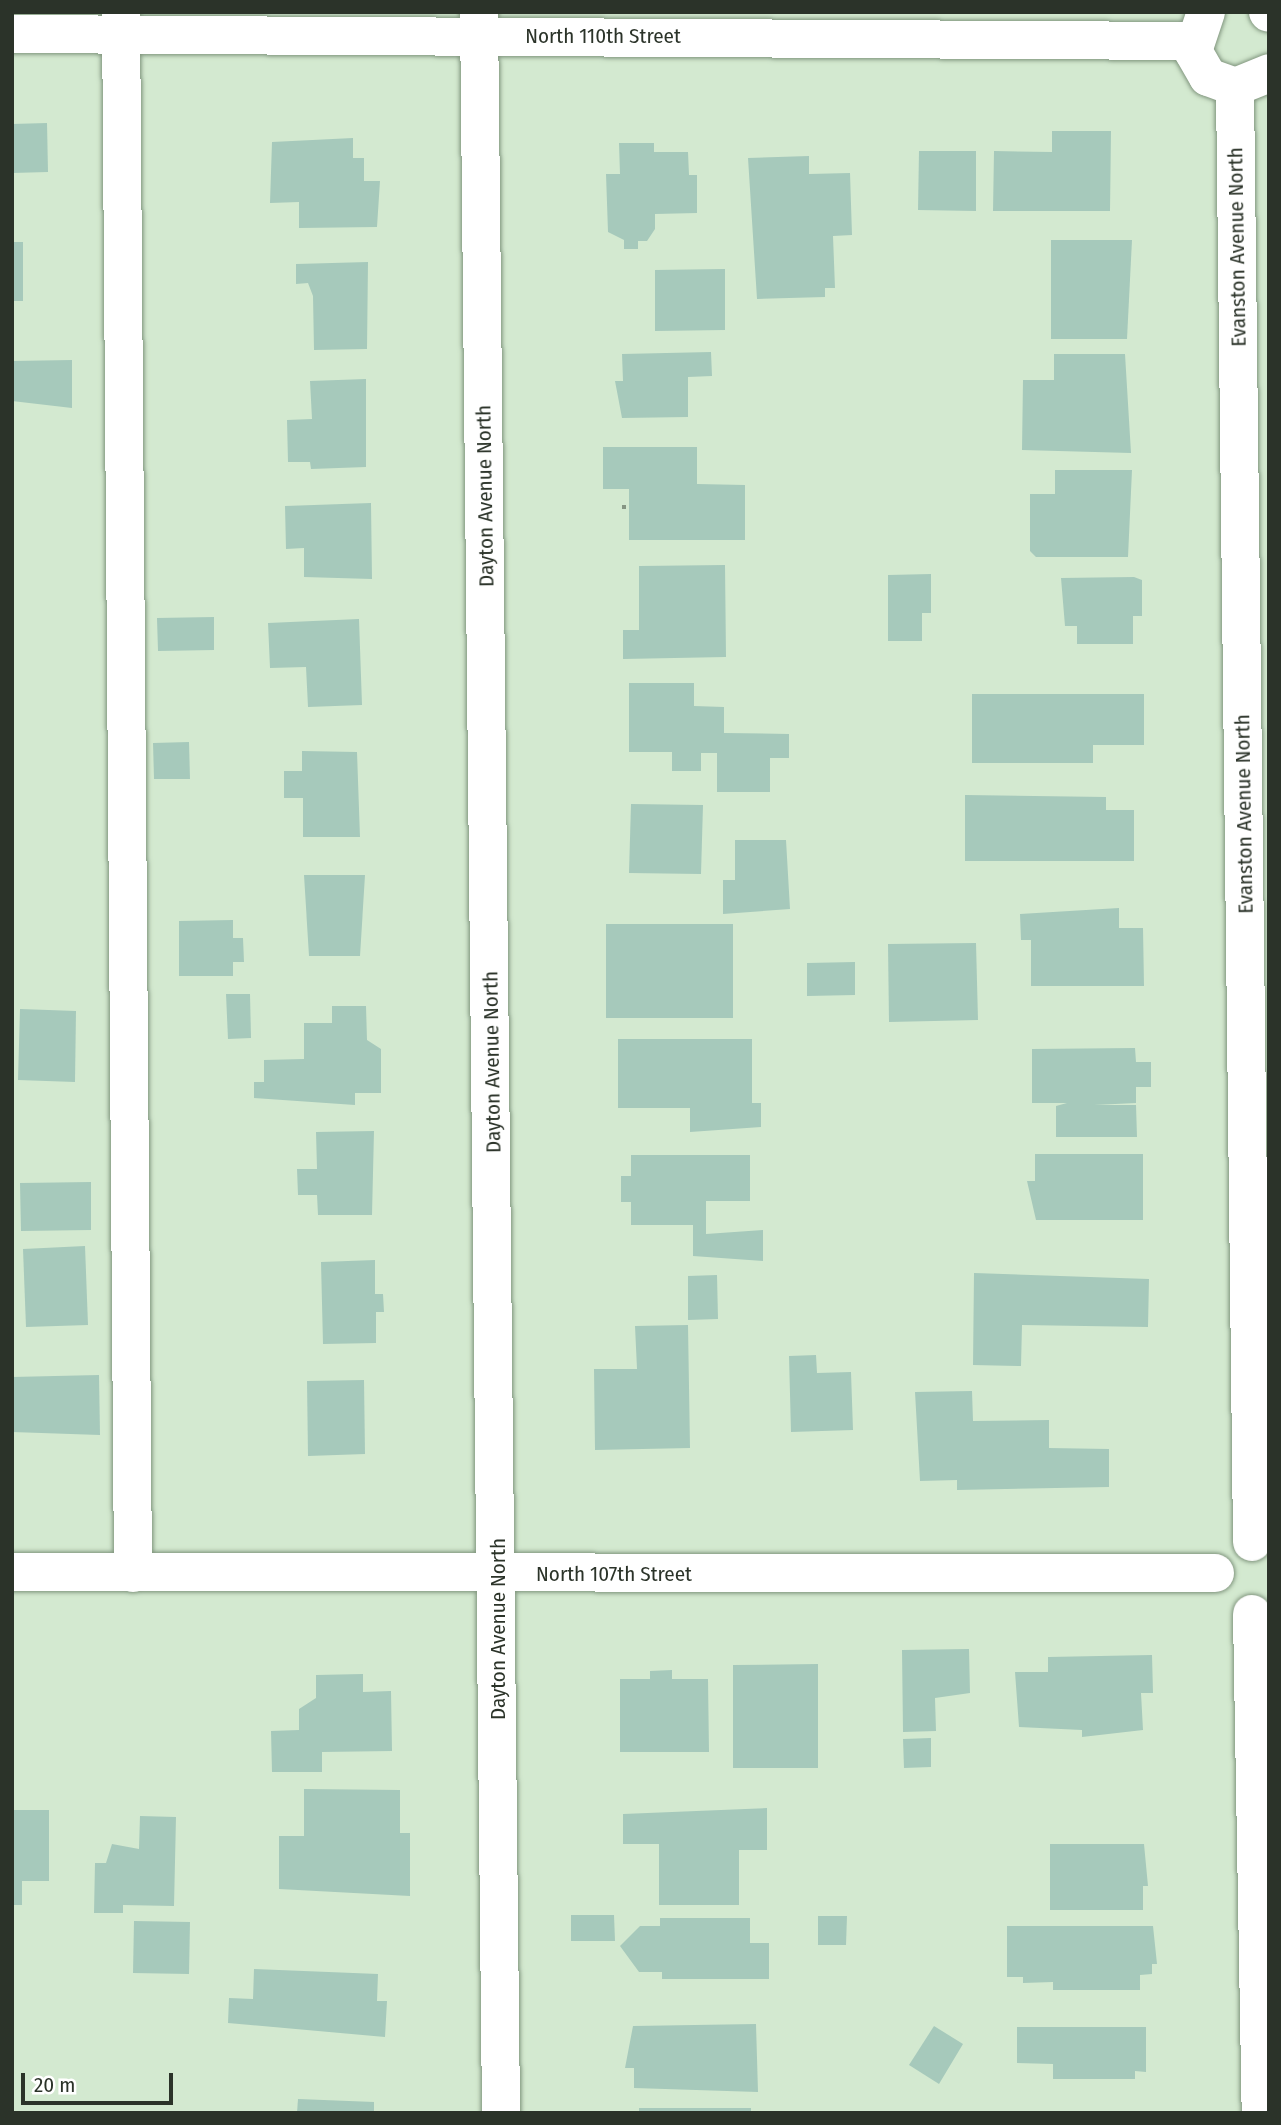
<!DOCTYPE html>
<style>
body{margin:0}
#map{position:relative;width:1281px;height:2125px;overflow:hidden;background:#d3e9d0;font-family:"Fira Sans Condensed",sans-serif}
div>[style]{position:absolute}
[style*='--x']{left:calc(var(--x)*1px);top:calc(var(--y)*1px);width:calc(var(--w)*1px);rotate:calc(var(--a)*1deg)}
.building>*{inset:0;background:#a6c9bb}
.path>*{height:4.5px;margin-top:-2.25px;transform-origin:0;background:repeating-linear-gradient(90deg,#859583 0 3.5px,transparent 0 7px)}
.roads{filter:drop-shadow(0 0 2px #81967e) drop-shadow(0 0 2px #81967e)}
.minor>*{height:38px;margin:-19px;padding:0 19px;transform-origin:19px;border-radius:19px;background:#fff}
span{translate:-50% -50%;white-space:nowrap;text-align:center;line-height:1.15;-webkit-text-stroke:6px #fff;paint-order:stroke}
.street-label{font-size:21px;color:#2b3329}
.frame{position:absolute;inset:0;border:14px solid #2b3329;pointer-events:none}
.scale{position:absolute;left:21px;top:2073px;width:152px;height:32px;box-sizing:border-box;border:4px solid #2b3329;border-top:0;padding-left:9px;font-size:21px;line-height:24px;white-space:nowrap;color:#2b3329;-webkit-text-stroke:5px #fff;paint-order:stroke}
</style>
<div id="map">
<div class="building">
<i style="clip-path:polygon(47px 123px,48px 172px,12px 173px,12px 124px)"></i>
<i style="clip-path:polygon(1052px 131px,1111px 131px,1110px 211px,993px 211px,994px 151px,1052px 152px)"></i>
<i style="clip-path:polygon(353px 138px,353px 158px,364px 158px,364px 181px,380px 181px,377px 227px,299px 228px,299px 202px,270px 203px,272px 142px)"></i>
<i style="clip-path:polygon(619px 143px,654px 143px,654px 152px,688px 152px,689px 175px,697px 175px,697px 213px,655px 214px,655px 229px,647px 241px,638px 241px,638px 249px,624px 249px,624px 240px,608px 232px,606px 174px,620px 174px)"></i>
<i style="clip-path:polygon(919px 151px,976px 151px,976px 211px,918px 210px)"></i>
<i style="clip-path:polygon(809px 156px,809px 174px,850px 173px,852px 235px,833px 236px,835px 288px,825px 288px,825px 297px,757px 299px,748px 158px)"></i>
<i style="clip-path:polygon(1051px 240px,1132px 240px,1127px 339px,1051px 339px)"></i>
<i style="clip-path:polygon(12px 242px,23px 242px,23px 301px,12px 301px)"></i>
<i style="clip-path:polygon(368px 262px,367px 349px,314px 350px,313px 296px,308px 283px,296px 284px,296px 264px)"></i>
<i style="clip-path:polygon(725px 269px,725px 330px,655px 331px,655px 270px)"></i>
<i style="clip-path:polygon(711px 352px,712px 376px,688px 377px,688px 417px,622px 418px,615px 381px,623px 381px,622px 354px)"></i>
<i style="clip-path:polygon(1054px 354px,1125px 354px,1131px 453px,1022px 450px,1023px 380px,1054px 380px)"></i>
<i style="clip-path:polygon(72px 360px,72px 408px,12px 401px,12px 361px)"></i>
<i style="clip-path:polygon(366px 379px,366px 467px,311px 469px,310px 462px,288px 462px,287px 420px,312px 419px,310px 381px)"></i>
<i style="clip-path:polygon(603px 447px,697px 447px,697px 484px,745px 485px,745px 540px,629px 540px,629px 489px,603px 489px)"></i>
<i style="clip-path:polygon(1055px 470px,1132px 470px,1128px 557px,1036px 557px,1030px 551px,1030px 494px,1055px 494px)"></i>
<i style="clip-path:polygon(371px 503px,372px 579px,304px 577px,304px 548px,286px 549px,285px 506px)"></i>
<i style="clip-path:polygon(725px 565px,726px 657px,623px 659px,623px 630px,639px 630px,639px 566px)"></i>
<i style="clip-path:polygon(931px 574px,931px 613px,922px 613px,922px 641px,888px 641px,888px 575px)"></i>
<i style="clip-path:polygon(1134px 577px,1142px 580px,1142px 616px,1133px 616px,1133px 644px,1077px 644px,1077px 626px,1065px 626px,1061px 578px)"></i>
<i style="clip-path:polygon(214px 617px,214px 650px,158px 651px,157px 618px)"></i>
<i style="clip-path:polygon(359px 619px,362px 705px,308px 707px,306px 667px,270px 668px,268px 623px)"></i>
<i style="clip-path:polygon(629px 683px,694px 683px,694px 706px,724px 707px,724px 733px,789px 734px,789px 758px,770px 758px,770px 792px,717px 792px,717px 753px,701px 753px,701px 771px,672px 771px,672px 752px,629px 752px)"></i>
<i style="clip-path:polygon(972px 694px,1144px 694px,1144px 745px,1093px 745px,1093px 763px,972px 763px)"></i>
<i style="clip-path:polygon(189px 742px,190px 779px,154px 779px,153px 743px)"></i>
<i style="clip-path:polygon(302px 751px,357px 752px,360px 837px,303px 837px,303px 798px,284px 798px,284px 771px,302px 771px)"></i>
<i style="clip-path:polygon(965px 795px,1106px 797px,1106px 810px,1134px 810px,1134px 861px,965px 861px)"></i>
<i style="clip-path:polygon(631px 804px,703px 805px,701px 874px,629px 873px)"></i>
<i style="clip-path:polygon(735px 840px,786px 840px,790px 909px,723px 914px,723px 880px,735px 880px)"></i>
<i style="clip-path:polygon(304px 875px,365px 875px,360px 956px,309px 956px)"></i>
<i style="clip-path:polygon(1119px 908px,1119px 928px,1143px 928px,1144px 986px,1031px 986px,1031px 940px,1021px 940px,1020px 914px)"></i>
<i style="clip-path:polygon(233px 920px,233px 938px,243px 938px,244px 962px,233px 962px,233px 976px,179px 976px,179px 921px)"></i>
<i style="clip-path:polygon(606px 924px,733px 924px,733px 1018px,606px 1018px)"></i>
<i style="clip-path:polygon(976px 943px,978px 1020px,889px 1022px,888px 944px)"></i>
<i style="clip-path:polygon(855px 962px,855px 995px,807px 996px,807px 963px)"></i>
<i style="clip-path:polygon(226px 994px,250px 994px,251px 1038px,228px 1039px)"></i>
<i style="clip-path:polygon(332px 1006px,366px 1006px,367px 1040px,381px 1049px,381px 1093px,355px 1093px,355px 1105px,254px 1098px,254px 1082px,264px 1082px,264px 1060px,304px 1059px,304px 1023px,332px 1023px)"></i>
<i style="clip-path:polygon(20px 1009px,76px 1011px,75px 1082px,18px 1080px)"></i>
<i style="clip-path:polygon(618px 1039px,752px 1039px,752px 1103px,761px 1103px,761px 1127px,690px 1132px,690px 1108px,618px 1108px)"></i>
<i style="clip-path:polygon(1135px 1048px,1136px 1062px,1151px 1062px,1151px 1087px,1136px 1087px,1136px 1103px,1094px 1105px,1136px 1105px,1137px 1137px,1056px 1137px,1056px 1106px,1067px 1103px,1032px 1103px,1032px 1049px)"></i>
<i style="clip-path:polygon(374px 1131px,372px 1215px,318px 1215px,317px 1195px,298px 1195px,297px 1169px,317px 1169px,316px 1132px)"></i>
<i style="clip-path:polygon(1035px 1154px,1143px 1154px,1143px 1220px,1036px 1220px,1027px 1181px,1035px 1181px)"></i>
<i style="clip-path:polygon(631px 1155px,750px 1155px,750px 1201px,706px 1201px,706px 1234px,763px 1230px,763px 1261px,693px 1256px,693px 1225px,631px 1225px,631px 1202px,621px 1202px,621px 1176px,631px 1176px)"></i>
<i style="clip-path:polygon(91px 1182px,91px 1230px,21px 1231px,20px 1183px)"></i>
<i style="clip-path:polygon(85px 1246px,88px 1325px,26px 1327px,23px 1249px)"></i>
<i style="clip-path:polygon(375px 1260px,375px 1294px,383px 1294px,384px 1312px,376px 1312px,376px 1343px,323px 1344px,321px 1262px)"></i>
<i style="clip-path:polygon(974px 1273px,1149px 1279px,1148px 1327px,1022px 1325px,1021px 1366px,973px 1365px)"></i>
<i style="clip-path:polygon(717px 1275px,718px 1319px,688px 1320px,688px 1276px)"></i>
<i style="clip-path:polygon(688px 1325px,690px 1448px,595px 1450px,594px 1369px,637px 1369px,635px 1326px)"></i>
<i style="clip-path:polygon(816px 1355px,817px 1373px,851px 1372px,853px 1430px,791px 1432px,789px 1356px)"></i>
<i style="clip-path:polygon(99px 1375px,100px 1435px,12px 1432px,12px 1377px)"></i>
<i style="clip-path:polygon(364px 1380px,365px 1454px,308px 1456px,307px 1381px)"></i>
<i style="clip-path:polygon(972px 1391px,973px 1421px,1049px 1420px,1049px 1448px,1109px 1449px,1109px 1487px,957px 1490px,957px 1480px,920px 1481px,915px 1392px)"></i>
<i style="clip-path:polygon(969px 1649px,970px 1693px,935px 1698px,936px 1731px,903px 1732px,902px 1650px)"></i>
<i style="clip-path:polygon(1152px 1655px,1153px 1693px,1141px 1693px,1143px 1730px,1082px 1737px,1082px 1730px,1019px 1727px,1015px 1672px,1048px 1672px,1048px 1657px)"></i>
<i style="clip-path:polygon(818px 1664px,818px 1768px,733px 1768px,733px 1665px)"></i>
<i style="clip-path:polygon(672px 1670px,672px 1679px,708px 1679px,709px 1752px,620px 1752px,620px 1679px,650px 1679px,650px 1671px)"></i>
<i style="clip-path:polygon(363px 1674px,363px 1692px,391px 1691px,392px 1751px,322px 1752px,322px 1772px,272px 1772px,271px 1731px,299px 1730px,299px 1709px,316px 1698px,316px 1675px)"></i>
<i style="clip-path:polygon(931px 1738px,931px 1767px,904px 1768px,903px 1739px)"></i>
<i style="clip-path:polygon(304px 1789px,400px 1790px,400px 1833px,410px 1833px,410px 1896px,279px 1889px,279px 1836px,304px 1836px)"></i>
<i style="clip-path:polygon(767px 1808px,767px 1850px,739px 1850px,739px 1905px,659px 1905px,659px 1844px,623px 1844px,623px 1814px)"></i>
<i style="clip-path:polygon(12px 1810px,49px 1810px,49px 1881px,22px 1881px,22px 1905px,12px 1905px)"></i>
<i style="clip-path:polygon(140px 1816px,176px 1817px,174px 1906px,123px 1905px,123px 1913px,94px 1913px,95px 1863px,106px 1863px,112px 1844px,139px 1849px)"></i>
<i style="clip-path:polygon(1050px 1844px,1144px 1844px,1148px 1886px,1143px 1886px,1143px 1910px,1050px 1910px)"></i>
<i style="clip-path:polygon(571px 1915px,614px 1915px,615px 1941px,571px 1941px)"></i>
<i style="clip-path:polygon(818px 1916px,847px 1916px,846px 1945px,818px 1945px)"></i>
<i style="clip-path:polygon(660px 1918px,750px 1918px,750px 1943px,769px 1943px,769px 1979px,662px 1979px,662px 1972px,639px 1972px,620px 1946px,640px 1926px,660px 1926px)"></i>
<i style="clip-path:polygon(134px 1921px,190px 1922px,189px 1974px,133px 1973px)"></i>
<i style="clip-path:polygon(1007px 1926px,1153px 1926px,1157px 1964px,1152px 1964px,1152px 1974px,1140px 1975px,1140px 1990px,1053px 1990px,1053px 1982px,1023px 1983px,1023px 1977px,1007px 1977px)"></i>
<i style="clip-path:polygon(254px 1969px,378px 1974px,377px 2001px,387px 2001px,385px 2037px,228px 2023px,229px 1998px,253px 1999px)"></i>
<i style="clip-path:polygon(756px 2024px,758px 2092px,634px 2088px,634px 2068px,625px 2068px,633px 2026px)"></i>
<i style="clip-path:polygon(934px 2026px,963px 2044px,939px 2084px,909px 2065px)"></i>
<i style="clip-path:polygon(1017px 2027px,1146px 2027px,1146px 2072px,1135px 2071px,1135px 2079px,1053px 2079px,1053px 2064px,1017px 2063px)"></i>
<i style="clip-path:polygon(298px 2099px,374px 2102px,374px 2113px,297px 2113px)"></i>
<i style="clip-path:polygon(639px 2108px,751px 2108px,751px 2113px,639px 2113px)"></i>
</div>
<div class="path">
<i style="--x:622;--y:507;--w:7;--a:0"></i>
</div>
<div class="roads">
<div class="minor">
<i style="--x:121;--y:12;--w:1561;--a:89.56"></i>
<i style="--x:479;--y:12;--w:2101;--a:89.4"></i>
<i style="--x:1206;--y:12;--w:41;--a:108.4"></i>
<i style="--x:1193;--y:51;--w:30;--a:60"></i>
<i style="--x:1208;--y:77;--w:29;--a:20"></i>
<i style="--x:1235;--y:87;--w:37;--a:-22"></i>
<i style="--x:1268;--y:12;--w:1;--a:45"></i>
<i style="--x:12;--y:34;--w:1181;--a:0.34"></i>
<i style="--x:1235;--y:87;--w:1455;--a:89.33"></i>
<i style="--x:12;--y:1572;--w:1203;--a:0.05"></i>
<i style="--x:1252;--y:1614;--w:499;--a:89"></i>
</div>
</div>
<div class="street-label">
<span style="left:603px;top:36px">North 110th Street</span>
<span style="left:1237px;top:247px;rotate:-91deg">Evanston Avenue North</span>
<span style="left:485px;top:496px;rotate:-91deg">Dayton Avenue North</span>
<span style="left:1244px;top:814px;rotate:-91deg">Evanston Avenue North</span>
<span style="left:492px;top:1062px;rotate:-91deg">Dayton Avenue North</span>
<span style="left:614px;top:1574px">North 107th Street</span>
<span style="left:498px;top:1629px;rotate:-90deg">Dayton Avenue North</span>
</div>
<div class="frame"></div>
<div class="scale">20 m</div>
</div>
